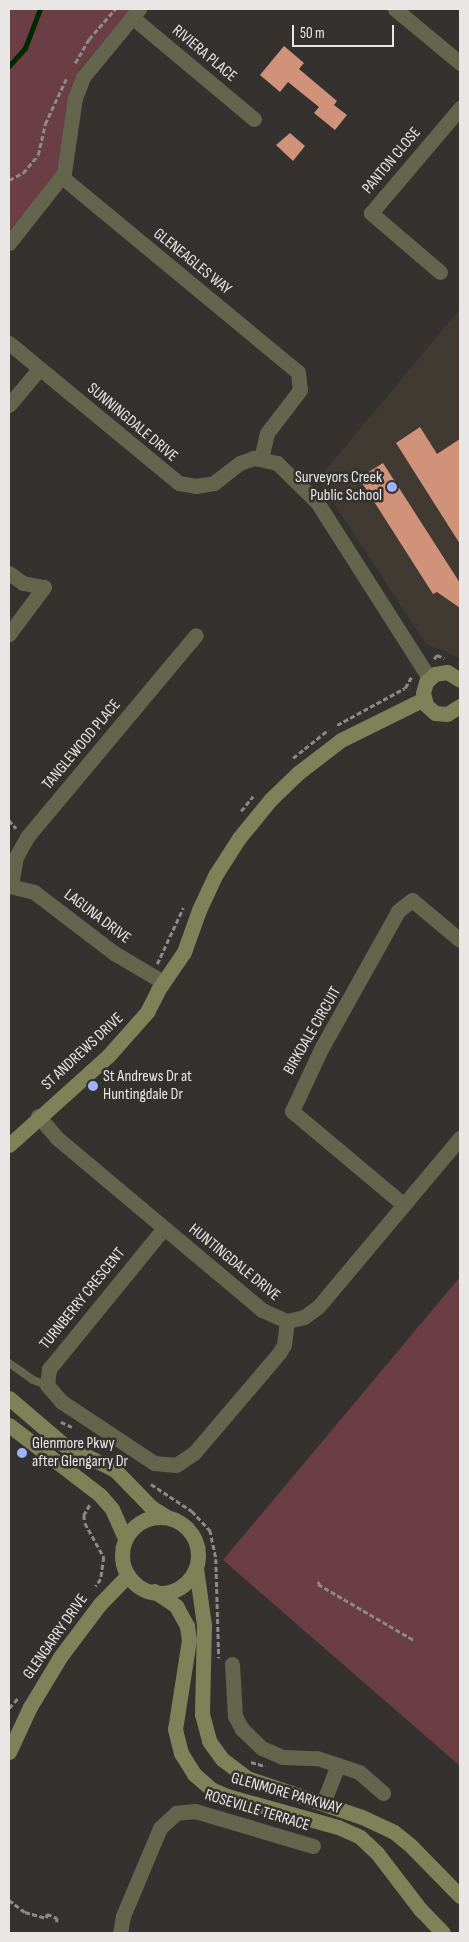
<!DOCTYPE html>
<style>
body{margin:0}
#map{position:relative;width:469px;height:1942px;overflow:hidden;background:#34312e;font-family:"Sofia Sans Condensed",sans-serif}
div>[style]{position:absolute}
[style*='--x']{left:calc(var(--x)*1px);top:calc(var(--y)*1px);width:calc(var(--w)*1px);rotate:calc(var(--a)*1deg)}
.built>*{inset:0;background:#413a32}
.green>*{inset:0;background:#6b3d44}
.stream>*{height:4.5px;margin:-2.25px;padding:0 2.25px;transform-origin:2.25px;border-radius:2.25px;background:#002900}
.building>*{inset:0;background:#d09279}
.path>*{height:2.5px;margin-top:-1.25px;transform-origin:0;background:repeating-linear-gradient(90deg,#8c8a87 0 5px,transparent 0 7.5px)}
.lane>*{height:8px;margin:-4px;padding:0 4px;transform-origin:4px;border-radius:4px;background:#63654c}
.street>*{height:15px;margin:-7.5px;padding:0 7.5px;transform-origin:7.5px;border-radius:7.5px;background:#63654c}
.secondary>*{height:15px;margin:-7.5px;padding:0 7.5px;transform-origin:7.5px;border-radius:7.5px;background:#7f8159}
.secondary>.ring{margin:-7.5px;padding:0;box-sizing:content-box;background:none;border:15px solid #7f8159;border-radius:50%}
.dots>*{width:14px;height:14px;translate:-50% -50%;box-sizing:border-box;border:2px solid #34312e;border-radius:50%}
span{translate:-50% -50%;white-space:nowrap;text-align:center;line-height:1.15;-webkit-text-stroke:5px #34312e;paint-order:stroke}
.street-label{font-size:16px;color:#e9e7e5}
.poi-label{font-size:16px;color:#e9e7e5}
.right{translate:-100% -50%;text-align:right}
.left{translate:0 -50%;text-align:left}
.frame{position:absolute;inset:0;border:10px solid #e9e7e5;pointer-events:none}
.scale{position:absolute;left:292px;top:25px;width:102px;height:22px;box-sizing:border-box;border:2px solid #e9e7e5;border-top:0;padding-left:6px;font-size:15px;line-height:18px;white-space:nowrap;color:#e9e7e5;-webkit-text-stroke:4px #34312e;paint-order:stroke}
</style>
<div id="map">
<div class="built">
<i style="clip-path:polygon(460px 309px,460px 658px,426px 644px,318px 479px)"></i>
</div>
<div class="green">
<i style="clip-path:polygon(9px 9px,131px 9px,80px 69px,74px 80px,57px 174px,9px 231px)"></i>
<i style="clip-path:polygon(460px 1277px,460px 1766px,223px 1560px)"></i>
</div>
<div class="stream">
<i style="--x:9;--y:66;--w:24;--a:-48"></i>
<i style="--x:25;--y:48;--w:42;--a:-69"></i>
</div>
<div class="building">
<i style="clip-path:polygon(284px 46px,304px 63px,299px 69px,337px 101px,334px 105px,347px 115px,335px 130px,314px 113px,319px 107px,288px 82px,280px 92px,260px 75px)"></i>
<i style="clip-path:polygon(290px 133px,305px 146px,293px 161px,276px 145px)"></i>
<i style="clip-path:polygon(420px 427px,437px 454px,460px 439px,460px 544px,396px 443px)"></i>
<i style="clip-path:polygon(383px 463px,460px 583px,460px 608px,437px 592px,433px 594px,359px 478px)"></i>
</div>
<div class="path">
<i style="--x:75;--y:63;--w:28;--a:-60"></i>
<i style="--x:89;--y:39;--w:40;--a:-49"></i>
<i style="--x:9;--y:180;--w:16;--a:-27"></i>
<i style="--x:23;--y:173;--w:23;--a:-50"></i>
<i style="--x:38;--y:155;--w:32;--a:-77"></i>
<i style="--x:45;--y:124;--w:50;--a:-65"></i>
<i style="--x:434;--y:659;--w:5;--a:-53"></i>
<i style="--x:437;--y:655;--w:8;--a:23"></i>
<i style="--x:337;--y:725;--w:77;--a:-28.6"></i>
<i style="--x:405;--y:688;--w:14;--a:-60"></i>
<i style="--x:293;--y:758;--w:45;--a:-38.7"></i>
<i style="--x:241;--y:811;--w:19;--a:-51"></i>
<i style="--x:9;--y:820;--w:11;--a:49"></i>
<i style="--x:157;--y:964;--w:62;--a:-65.1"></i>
<i style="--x:61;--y:1422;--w:12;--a:24"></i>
<i style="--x:151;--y:1484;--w:49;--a:33.4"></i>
<i style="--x:192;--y:1511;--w:26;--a:47"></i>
<i style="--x:210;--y:1530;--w:30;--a:78"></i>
<i style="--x:216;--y:1559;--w:99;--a:88.3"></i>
<i style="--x:90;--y:1505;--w:12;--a:121"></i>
<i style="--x:84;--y:1515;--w:8;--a:83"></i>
<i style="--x:85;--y:1523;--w:39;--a:61"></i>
<i style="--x:104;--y:1557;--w:22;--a:98"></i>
<i style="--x:101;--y:1579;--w:9;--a:126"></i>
<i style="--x:320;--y:1582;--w:3;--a:135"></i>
<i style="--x:318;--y:1584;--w:111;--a:30.3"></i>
<i style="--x:9;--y:1708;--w:13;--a:-48"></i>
<i style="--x:251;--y:1762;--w:15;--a:16"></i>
<i style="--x:9;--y:1900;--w:20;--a:37"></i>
<i style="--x:25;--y:1912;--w:22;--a:16"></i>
<i style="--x:46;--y:1918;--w:4;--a:-76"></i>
<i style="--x:47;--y:1914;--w:11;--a:22"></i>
<i style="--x:57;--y:1918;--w:4;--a:90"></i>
</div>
<div class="lane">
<i style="--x:9;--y:1363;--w:29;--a:35"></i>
<i style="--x:33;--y:1380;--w:15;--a:20"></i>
</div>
<div class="street">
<i style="--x:395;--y:9;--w:85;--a:39.7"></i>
<i style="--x:132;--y:17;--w:159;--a:39.9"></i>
<i style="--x:62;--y:177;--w:306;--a:39.6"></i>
<i style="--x:298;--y:372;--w:18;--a:84"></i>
<i style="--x:300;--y:390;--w:54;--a:127.5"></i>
<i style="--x:267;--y:433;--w:26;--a:103"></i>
<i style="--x:9;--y:243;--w:89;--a:-51.8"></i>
<i style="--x:64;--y:173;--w:76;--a:-81.7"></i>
<i style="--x:75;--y:98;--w:22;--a:-69"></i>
<i style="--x:83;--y:77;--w:88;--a:-50.5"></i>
<i style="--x:440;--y:272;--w:91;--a:-139.5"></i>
<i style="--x:371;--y:213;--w:138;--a:-49.7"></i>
<i style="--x:9;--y:343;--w:220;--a:39.5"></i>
<i style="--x:179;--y:483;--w:17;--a:10"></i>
<i style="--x:196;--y:486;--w:18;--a:-9"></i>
<i style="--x:214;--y:483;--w:33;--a:-38"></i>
<i style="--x:240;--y:463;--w:15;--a:-20"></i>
<i style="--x:254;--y:458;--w:24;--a:12"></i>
<i style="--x:277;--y:463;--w:56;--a:44.3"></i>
<i style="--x:317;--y:502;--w:209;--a:57.5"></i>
<i style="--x:9;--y:405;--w:47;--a:-50.2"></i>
<i style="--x:9;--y:573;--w:17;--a:36"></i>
<i style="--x:23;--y:583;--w:21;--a:11"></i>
<i style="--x:44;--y:587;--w:59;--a:126.7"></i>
<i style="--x:11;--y:885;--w:28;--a:-80"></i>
<i style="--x:16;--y:857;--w:23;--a:-61"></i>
<i style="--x:27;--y:837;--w:263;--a:-50.1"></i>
<i style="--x:9;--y:886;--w:26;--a:13"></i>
<i style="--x:34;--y:892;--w:101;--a:37.3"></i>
<i style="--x:114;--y:953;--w:57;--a:30.6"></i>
<i style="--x:38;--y:1116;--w:29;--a:49"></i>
<i style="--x:57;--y:1138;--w:268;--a:40"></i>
<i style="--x:262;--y:1310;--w:27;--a:24"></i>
<i style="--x:287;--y:1321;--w:17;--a:-13"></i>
<i style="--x:304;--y:1317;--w:17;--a:-36"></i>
<i style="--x:318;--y:1307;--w:221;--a:-50"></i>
<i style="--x:404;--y:1205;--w:146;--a:-140"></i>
<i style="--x:292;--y:1111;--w:68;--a:-64.9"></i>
<i style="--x:321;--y:1049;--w:158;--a:-60.8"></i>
<i style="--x:398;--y:911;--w:18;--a:-38"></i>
<i style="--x:412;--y:900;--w:62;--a:39.8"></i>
<i style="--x:164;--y:1228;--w:182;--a:129.2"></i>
<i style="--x:49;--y:1369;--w:16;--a:97"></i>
<i style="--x:47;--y:1385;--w:23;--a:49"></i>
<i style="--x:62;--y:1402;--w:110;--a:33.5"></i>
<i style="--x:154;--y:1463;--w:22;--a:5"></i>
<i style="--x:176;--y:1465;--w:22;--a:-34"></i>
<i style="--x:194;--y:1453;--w:131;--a:-49.6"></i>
<i style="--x:279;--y:1353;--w:9;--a:-58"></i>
<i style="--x:284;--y:1345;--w:24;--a:-83"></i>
<i style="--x:232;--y:1664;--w:52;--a:86.7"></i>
<i style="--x:235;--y:1716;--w:15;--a:62"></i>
<i style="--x:242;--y:1729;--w:28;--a:44"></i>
<i style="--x:262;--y:1748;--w:22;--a:24"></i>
<i style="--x:282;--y:1757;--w:35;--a:2"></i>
<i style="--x:317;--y:1758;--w:44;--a:18.4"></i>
<i style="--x:359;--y:1772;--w:32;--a:41"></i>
<i style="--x:323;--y:1803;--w:41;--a:-68.5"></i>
<i style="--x:120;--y:1933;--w:17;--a:-80"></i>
<i style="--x:123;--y:1916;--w:95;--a:-67.2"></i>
<i style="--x:160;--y:1828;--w:22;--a:-43"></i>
<i style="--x:176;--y:1813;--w:19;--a:-6"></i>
<i style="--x:195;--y:1811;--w:123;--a:16.5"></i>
</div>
<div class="secondary">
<i style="--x:460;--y:680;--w:15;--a:-148"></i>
<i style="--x:447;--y:672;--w:12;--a:171"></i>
<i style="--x:435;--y:674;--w:12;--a:138"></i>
<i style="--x:426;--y:682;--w:11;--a:105"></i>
<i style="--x:423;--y:693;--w:12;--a:76"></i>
<i style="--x:426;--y:705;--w:12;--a:42"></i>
<i style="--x:435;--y:713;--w:12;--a:5"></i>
<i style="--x:447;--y:714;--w:15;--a:-32"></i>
<i style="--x:9;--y:1145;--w:133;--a:-42"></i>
<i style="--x:108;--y:1056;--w:59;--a:-48.4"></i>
<i style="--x:147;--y:1012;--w:25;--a:-63"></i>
<i style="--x:158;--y:990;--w:46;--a:-55.6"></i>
<i style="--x:184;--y:952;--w:45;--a:-70.3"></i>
<i style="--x:199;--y:910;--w:40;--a:-65"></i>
<i style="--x:216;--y:874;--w:43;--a:-57.4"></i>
<i style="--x:239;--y:838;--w:50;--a:-50.6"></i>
<i style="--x:271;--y:799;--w:37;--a:-44"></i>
<i style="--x:298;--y:773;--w:54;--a:-37.5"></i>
<i style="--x:341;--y:740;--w:93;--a:-26.3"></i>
<i style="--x:9;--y:1398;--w:72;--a:40.5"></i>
<i style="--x:64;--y:1445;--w:57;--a:26.1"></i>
<i style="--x:115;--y:1470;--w:52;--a:45.8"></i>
<i style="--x:151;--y:1507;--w:19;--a:32"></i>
<i style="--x:9;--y:1425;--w:115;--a:37.6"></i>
<i style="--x:100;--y:1495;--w:18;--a:49"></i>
<i style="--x:112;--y:1509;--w:32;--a:66"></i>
<i class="ring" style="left:122px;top:1517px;width:61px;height:61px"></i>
<i style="--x:196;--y:1568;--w:58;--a:82"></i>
<i style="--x:204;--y:1625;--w:89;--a:91.3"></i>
<i style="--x:202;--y:1714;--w:28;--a:75"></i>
<i style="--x:209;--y:1741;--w:22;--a:54"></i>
<i style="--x:222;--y:1759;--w:31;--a:37"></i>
<i style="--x:247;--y:1778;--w:121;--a:18.7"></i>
<i style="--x:362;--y:1817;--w:35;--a:25"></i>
<i style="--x:394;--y:1832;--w:22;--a:39"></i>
<i style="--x:411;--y:1846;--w:70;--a:45.6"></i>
<i style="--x:154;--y:1591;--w:27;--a:34"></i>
<i style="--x:176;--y:1606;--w:23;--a:61"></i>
<i style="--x:187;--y:1626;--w:14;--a:82"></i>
<i style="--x:189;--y:1640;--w:90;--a:98.9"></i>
<i style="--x:175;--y:1729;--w:25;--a:76"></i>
<i style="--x:181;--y:1753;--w:25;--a:58"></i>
<i style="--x:194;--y:1774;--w:23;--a:41"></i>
<i style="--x:211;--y:1789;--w:17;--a:24"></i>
<i style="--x:227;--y:1796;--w:115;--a:15.6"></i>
<i style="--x:338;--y:1827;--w:24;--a:24"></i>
<i style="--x:360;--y:1837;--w:23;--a:43"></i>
<i style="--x:377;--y:1853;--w:71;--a:52.5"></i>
<i style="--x:420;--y:1909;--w:33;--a:46"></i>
<i style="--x:9;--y:1752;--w:50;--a:-65"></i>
<i style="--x:30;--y:1707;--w:58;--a:-59"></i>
<i style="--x:60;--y:1657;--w:66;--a:-53"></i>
<i style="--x:100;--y:1604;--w:40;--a:-46"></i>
</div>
<div class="dots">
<i style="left:392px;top:487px;background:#9db4fd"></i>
<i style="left:93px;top:1086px;background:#9db4fd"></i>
<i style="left:22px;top:1453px;background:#9db4fd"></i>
</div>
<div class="street-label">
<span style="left:204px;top:54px;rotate:40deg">RIVIERA PLACE</span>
<span style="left:392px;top:161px;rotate:-50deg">PANTON CLOSE</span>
<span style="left:192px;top:262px;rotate:39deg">GLENEAGLES WAY</span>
<span style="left:132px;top:423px;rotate:40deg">SUNNINGDALE DRIVE</span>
<span style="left:82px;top:745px;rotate:-50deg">TANGLEWOOD PLACE</span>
<span style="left:97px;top:917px;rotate:37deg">LAGUNA DRIVE</span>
<span style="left:313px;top:1031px;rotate:-60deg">BIRKDALE CIRCUIT</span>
<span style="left:83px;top:1052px;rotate:-43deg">ST ANDREWS DRIVE</span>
<span style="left:234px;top:1263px;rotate:39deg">HUNTINGDALE DRIVE</span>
<span style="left:83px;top:1299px;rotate:-51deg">TURNBERRY CRESCENT</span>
<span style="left:56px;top:1637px;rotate:-55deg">GLENGARRY DRIVE</span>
<span style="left:286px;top:1794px;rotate:16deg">GLENMORE PARKWAY</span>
<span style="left:257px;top:1811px;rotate:17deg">ROSEVILLE TERRACE</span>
</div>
<div class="poi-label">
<span class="right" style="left:382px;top:487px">Surveyors Creek<br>Public School</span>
<span class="left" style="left:103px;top:1086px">St Andrews Dr at<br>Huntingdale Dr</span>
<span class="left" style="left:32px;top:1453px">Glenmore Pkwy<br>after Glengarry Dr</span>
</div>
<div class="frame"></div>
<div class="scale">50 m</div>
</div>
